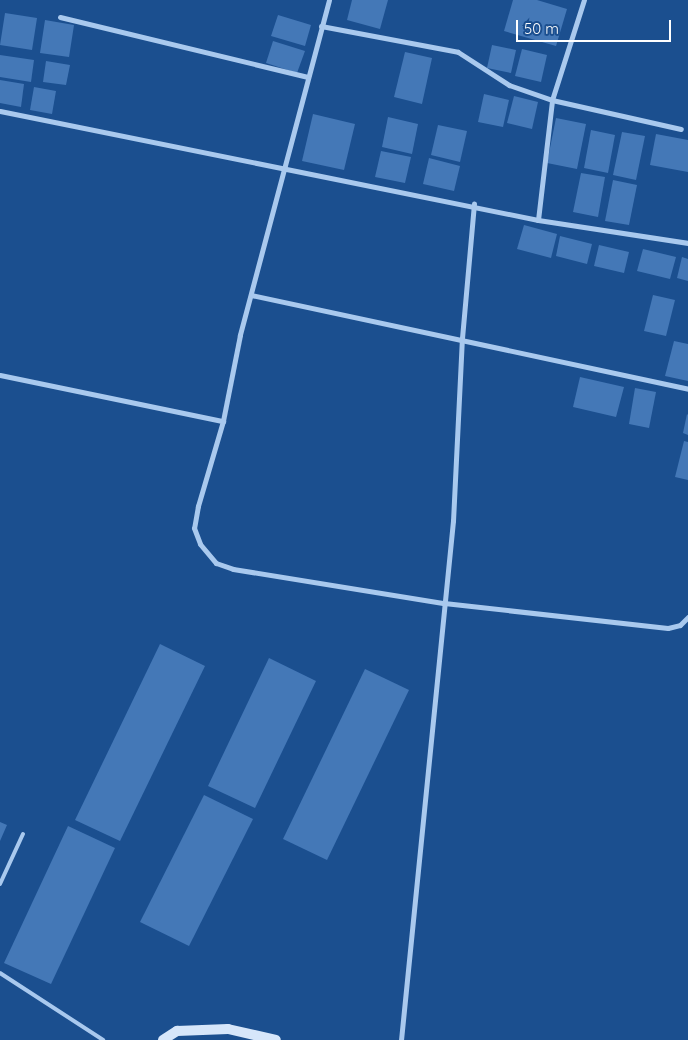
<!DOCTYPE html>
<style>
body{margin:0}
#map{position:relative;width:688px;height:1040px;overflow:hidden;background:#1b4f8f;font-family:Quicksand,sans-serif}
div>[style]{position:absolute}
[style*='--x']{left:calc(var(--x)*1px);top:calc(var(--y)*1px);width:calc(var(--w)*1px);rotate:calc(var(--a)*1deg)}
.building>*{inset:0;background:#4478b7}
.service>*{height:4px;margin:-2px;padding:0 2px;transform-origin:2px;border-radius:2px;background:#a9c9ee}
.minor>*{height:5px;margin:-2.5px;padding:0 2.5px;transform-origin:2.5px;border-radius:2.5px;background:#a9c9ee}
.secondary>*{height:10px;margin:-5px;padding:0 5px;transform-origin:5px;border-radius:5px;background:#d6e6fa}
span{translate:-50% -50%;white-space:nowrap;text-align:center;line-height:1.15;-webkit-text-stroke:5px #1b4f8f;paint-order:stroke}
.scale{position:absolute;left:516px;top:20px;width:155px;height:22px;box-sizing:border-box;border:2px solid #fff;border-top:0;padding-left:6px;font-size:15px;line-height:18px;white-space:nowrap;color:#fff;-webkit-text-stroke:4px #1b4f8f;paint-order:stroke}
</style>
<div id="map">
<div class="building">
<i style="clip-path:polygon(352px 0,388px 0,380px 29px,347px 20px)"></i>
<i style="clip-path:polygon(513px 0,537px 0,567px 9px,556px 46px,504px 31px)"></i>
<i style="clip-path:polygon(5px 13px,37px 18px,32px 50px,0 45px)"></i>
<i style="clip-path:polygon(278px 15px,311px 25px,305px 46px,271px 36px)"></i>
<i style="clip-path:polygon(45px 20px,74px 25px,69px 57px,40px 53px)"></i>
<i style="clip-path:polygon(273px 41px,305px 51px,297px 73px,266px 63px)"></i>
<i style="clip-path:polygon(492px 45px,516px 50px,511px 73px,487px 68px)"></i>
<i style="clip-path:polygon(522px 49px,547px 55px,541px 82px,515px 76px)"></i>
<i style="clip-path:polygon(405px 52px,432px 58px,422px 104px,394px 97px)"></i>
<i style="clip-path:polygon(0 55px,34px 60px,31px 82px,0 77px)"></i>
<i style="clip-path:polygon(46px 61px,70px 65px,66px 85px,43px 82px)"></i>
<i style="clip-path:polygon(0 80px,24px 84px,21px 107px,0 103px)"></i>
<i style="clip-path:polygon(34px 87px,56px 91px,52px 114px,30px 110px)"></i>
<i style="clip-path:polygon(484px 94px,509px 100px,503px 127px,478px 122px)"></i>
<i style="clip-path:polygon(514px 96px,538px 102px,532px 129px,507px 123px)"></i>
<i style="clip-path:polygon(313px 114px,355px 124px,344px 170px,302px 161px)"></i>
<i style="clip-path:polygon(388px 117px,418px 124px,412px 154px,382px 147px)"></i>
<i style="clip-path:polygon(556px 118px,586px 124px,577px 169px,547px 163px)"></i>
<i style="clip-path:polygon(438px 125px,467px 131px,460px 162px,431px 155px)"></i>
<i style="clip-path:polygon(591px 130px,615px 135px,608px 173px,584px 168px)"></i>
<i style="clip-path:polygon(622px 132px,645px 136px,636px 180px,613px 175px)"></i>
<i style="clip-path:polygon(656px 134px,688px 140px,688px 172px,650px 165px)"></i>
<i style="clip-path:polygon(381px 151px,411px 157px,405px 183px,375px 177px)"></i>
<i style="clip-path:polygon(429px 158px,460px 166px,454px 191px,423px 184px)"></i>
<i style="clip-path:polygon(581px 173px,605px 177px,598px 217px,573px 212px)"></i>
<i style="clip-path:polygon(613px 180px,637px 185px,629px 225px,605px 221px)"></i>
<i style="clip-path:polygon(524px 225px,557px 234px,551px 258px,517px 249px)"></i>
<i style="clip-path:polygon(560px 236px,592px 244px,587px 264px,556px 256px)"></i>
<i style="clip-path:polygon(599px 245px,629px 252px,624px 273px,594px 266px)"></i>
<i style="clip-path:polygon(643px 249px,676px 257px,670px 279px,637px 271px)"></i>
<i style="clip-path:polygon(682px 257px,688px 259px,688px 281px,677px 278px)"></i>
<i style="clip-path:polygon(653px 295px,675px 300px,666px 336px,644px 331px)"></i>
<i style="clip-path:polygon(674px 341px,688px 344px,688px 381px,665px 376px)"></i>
<i style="clip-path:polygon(580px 377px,624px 387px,616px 417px,573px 407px)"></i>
<i style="clip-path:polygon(635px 388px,656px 392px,649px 428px,629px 424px)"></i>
<i style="clip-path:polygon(687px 414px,688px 415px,688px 435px,683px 433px)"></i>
<i style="clip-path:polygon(684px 441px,688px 442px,688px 480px,675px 477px)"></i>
<i style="clip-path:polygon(160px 644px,205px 666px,120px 841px,75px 820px)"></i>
<i style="clip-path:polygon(269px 658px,316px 681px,255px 808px,208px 786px)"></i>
<i style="clip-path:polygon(365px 669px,409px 690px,327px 860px,283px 839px)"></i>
<i style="clip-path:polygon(204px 795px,253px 819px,189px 946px,140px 922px)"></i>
<i style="clip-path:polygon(0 822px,7px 825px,0 841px)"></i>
<i style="clip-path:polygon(68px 826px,115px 848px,51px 984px,4px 963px)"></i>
</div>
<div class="service">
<i style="--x:0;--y:884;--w:55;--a:-65.3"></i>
<i style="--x:0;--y:973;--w:123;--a:33"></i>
</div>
<div class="minor">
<i style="--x:329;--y:0;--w:347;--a:104.9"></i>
<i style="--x:240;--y:335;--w:88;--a:101.2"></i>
<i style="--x:223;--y:421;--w:89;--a:106.4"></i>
<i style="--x:198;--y:506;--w:22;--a:100"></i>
<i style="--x:194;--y:528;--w:17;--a:69"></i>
<i style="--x:200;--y:544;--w:25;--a:50"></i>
<i style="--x:216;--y:563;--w:18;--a:19"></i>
<i style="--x:233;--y:569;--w:214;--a:9.2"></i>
<i style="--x:444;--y:603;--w:225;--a:6.4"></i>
<i style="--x:668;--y:628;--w:12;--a:-14"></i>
<i style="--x:680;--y:625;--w:11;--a:-45"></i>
<i style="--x:60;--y:17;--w:255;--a:13.6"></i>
<i style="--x:321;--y:26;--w:139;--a:10.7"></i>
<i style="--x:458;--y:52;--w:61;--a:32.9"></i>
<i style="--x:509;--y:85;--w:46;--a:19.2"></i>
<i style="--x:552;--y:100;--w:132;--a:12.7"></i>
<i style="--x:0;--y:111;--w:549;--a:11.45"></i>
<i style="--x:538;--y:220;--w:152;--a:8.7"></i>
<i style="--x:538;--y:220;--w:121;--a:-83.3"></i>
<i style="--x:552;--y:100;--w:105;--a:-72.3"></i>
<i style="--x:251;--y:295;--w:447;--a:12.1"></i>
<i style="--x:0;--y:375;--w:228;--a:11.7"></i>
<i style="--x:401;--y:1040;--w:522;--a:-84.28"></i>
<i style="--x:453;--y:521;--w:183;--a:-87.2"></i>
<i style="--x:462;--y:338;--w:135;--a:-84.9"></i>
</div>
<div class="secondary">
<i style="--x:163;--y:1040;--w:17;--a:-33"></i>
<i style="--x:177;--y:1031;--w:51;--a:-2.2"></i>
<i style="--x:228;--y:1029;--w:49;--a:12.9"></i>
</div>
<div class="scale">50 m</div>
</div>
